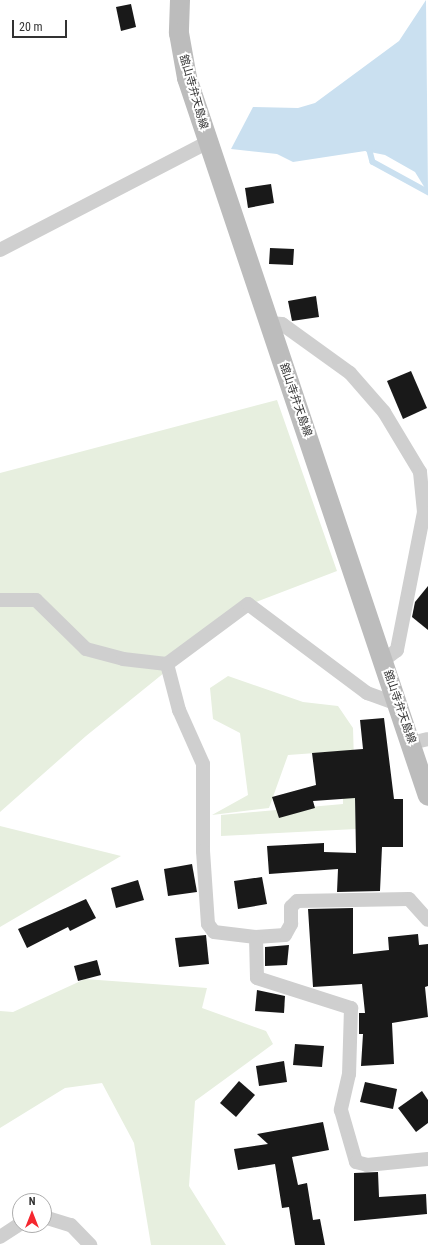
<!DOCTYPE html>
<meta charset="utf-8">
<style>
body{margin:0}
#map{position:relative;width:428px;height:1245px;overflow:hidden;background:#fff;font-family:"Roboto Condensed","Noto Sans JP",sans-serif}
div>[style]{position:absolute}
[style*='--x']{left:calc(var(--x)*1px);top:calc(var(--y)*1px);width:calc(var(--w)*1px);rotate:calc(var(--a)*1deg)}
.green>*{inset:0;background:#e7efdf}
.water>*{inset:0;background:#cae0f0}
.stream>*{height:5.5px;margin:-2.75px;padding:0 2.75px;transform-origin:2.75px;border-radius:2.75px;background:#cae0f0}
.building>*{inset:0;background:#191919}
.street>*{height:14px;margin:-7px;padding:0 7px;transform-origin:7px;border-radius:7px;background:#cfcfcf}
.secondary>*{height:20px;margin:-10px;padding:0 10px;transform-origin:10px;border-radius:10px;background:#bcbcbc}
span{translate:-50% -50%;white-space:nowrap;text-align:center;line-height:1.15;-webkit-text-stroke:4px #fff;paint-order:stroke}
.street-label{font-size:11px;color:#323232}
.north{position:absolute;left:12px;top:1193px;width:40px;height:40px;box-sizing:border-box;background:#fff;border:1px solid #adadad;border-radius:50%;rotate:0deg;font-size:11px;font-weight:700;line-height:16px;text-align:center;color:#323232}
.north::after{content:'';display:block;margin:auto;width:14px;height:18px;background:#f5272f;clip-path:polygon(50% 0,100% 100%,50% 72%,0 100%)}
.scale{position:absolute;left:12px;top:20px;width:55px;height:18px;box-sizing:border-box;border:2px solid #323232;border-top:0;padding-left:5px;font-size:12px;line-height:14px;white-space:nowrap;color:#323232;-webkit-text-stroke:3px #fff;paint-order:stroke}
</style>
<div id="map">
<div class="green">
<i style="clip-path:polygon(277px 400px,337px 571px,248px 605px,86px 736px,0 812px,0 473px)"></i>
<i style="clip-path:polygon(228px 676px,303px 702px,338px 706px,353px 728px,356px 829px,221px 836px,221px 815px,343px 804px,343px 751px,288px 755px,269px 808px,212px 815px,248px 795px,240px 733px,213px 719px,210px 688px)"></i>
<i style="clip-path:polygon(0 826px,113px 854px,121px 856px,0 927px)"></i>
<i style="clip-path:polygon(85px 979px,207px 988px,202px 1008px,266px 1031px,273px 1044px,195px 1101px,189px 1186px,226px 1245px,151px 1245px,134px 1143px,102px 1083px,65px 1088px,0 1128px,0 1011px,13px 1012px)"></i>
</div>
<div class="water">
<i style="clip-path:polygon(426px 0,428px 193px,415px 172px,385px 155px,365px 151px,293px 162px,277px 154px,231px 149px,253px 107px,298px 108px,315px 103px,399px 41px)"></i>
</div>
<div class="stream">
<i style="--x:373;--y:148;--w:4;--a:135"></i>
<i style="--x:370;--y:151;--w:11;--a:75"></i>
<i style="--x:373;--y:162;--w:63;--a:28.6"></i>
</div>
<div class="building">
<i style="clip-path:polygon(131px 4px,136px 27px,121px 31px,116px 7px)"></i>
<i style="clip-path:polygon(271px 184px,274px 203px,248px 208px,245px 188px)"></i>
<i style="clip-path:polygon(270px 248px,294px 249px,293px 265px,269px 264px)"></i>
<i style="clip-path:polygon(316px 296px,319px 317px,292px 321px,288px 301px)"></i>
<i style="clip-path:polygon(411px 371px,427px 408px,403px 419px,387px 381px)"></i>
<i style="clip-path:polygon(428px 586px,428px 630px,412px 617px,415px 602px)"></i>
<i style="clip-path:polygon(384px 718px,394px 799px,403px 799px,403px 847px,382px 847px,380px 891px,337px 892px,338px 869px,269px 874px,267px 846px,324px 843px,324px 852px,356px 853px,355px 798px,313px 801px,315px 808px,279px 818px,272px 797px,316px 785px,312px 753px,363px 749px,360px 720px)"></i>
<i style="clip-path:polygon(192px 864px,197px 892px,168px 896px,164px 869px)"></i>
<i style="clip-path:polygon(262px 877px,267px 904px,238px 909px,234px 881px)"></i>
<i style="clip-path:polygon(138px 880px,144px 900px,116px 908px,111px 888px)"></i>
<i style="clip-path:polygon(86px 899px,96px 918px,70px 931px,68px 927px,27px 948px,18px 929px)"></i>
<i style="clip-path:polygon(353px 908px,353px 954px,389px 950px,388px 937px,418px 934px,419px 945px,428px 944px,428px 986px,425px 987px,428px 1017px,392px 1023px,394px 1064px,361px 1066px,363px 1034px,359px 1034px,359px 1013px,365px 1013px,362px 984px,313px 987px,308px 909px)"></i>
<i style="clip-path:polygon(206px 935px,209px 964px,179px 967px,175px 938px)"></i>
<i style="clip-path:polygon(289px 945px,287px 965px,265px 966px,265px 947px)"></i>
<i style="clip-path:polygon(97px 960px,101px 975px,78px 981px,74px 966px)"></i>
<i style="clip-path:polygon(257px 990px,285px 996px,284px 1013px,255px 1011px)"></i>
<i style="clip-path:polygon(295px 1044px,324px 1046px,322px 1067px,293px 1065px)"></i>
<i style="clip-path:polygon(284px 1061px,287px 1082px,259px 1086px,256px 1066px)"></i>
<i style="clip-path:polygon(239px 1081px,255px 1095px,236px 1117px,220px 1103px)"></i>
<i style="clip-path:polygon(365px 1082px,397px 1089px,393px 1109px,360px 1102px)"></i>
<i style="clip-path:polygon(422px 1091px,428px 1100px,428px 1123px,416px 1132px,398px 1108px)"></i>
<i style="clip-path:polygon(323px 1122px,329px 1150px,292px 1157px,298px 1185px,307px 1183px,313px 1220px,320px 1219px,325px 1245px,295px 1245px,289px 1207px,282px 1208px,275px 1164px,238px 1170px,234px 1149px,268px 1144px,257px 1134px)"></i>
<i style="clip-path:polygon(378px 1172px,379px 1197px,426px 1194px,427px 1214px,354px 1221px,354px 1173px)"></i>
</div>
<div class="street">
<i style="--x:0;--y:250;--w:234;--a:-27.4"></i>
<i style="--x:269;--y:323;--w:13;--a:4"></i>
<i style="--x:282;--y:324;--w:84;--a:35.8"></i>
<i style="--x:350;--y:373;--w:52;--a:48.9"></i>
<i style="--x:384;--y:412;--w:70;--a:59"></i>
<i style="--x:420;--y:472;--w:40;--a:84.3"></i>
<i style="--x:424;--y:512;--w:141;--a:101.1"></i>
<i style="--x:397;--y:650;--w:18;--a:142"></i>
<i style="--x:0;--y:600;--w:36;--a:0"></i>
<i style="--x:36;--y:600;--w:70;--a:44.4"></i>
<i style="--x:86;--y:649;--w:38;--a:15"></i>
<i style="--x:123;--y:659;--w:44;--a:6.5"></i>
<i style="--x:167;--y:664;--w:48;--a:75.4"></i>
<i style="--x:179;--y:710;--w:59;--a:66"></i>
<i style="--x:203;--y:764;--w:87;--a:90"></i>
<i style="--x:203;--y:851;--w:73;--a:86.1"></i>
<i style="--x:208;--y:924;--w:10;--a:53"></i>
<i style="--x:214;--y:932;--w:42;--a:6.8"></i>
<i style="--x:256;--y:937;--w:29;--a:-4"></i>
<i style="--x:285;--y:935;--w:13;--a:-61"></i>
<i style="--x:291;--y:924;--w:17;--a:-90"></i>
<i style="--x:291;--y:907;--w:8;--a:-45"></i>
<i style="--x:297;--y:901;--w:112;--a:-1"></i>
<i style="--x:409;--y:899;--w:28;--a:48"></i>
<i style="--x:167;--y:664;--w:101;--a:-36.5"></i>
<i style="--x:248;--y:604;--w:149;--a:36.8"></i>
<i style="--x:367;--y:693;--w:33;--a:20"></i>
<i style="--x:411;--y:743;--w:17;--a:-13"></i>
<i style="--x:256;--y:937;--w:41;--a:88.6"></i>
<i style="--x:257;--y:978;--w:99;--a:17.7"></i>
<i style="--x:351;--y:1008;--w:66;--a:91.7"></i>
<i style="--x:349;--y:1074;--w:37;--a:103"></i>
<i style="--x:341;--y:1110;--w:54;--a:73.9"></i>
<i style="--x:356;--y:1162;--w:11;--a:15"></i>
<i style="--x:367;--y:1165;--w:61;--a:-5.6"></i>
<i style="--x:44;--y:1217;--w:28;--a:17"></i>
<i style="--x:71;--y:1225;--w:28;--a:46"></i>
<i style="--x:0;--y:1237;--w:24;--a:-33"></i>
</div>
<div class="secondary">
<i style="--x:180;--y:0;--w:33;--a:92"></i>
<i style="--x:179;--y:33;--w:46;--a:79.9"></i>
<i style="--x:187;--y:78;--w:757;--a:71.45"></i>
</div>
<div class="street-label">
<span style="left:193px;top:92px;rotate:74deg">舘山寺弁天島線</span>
<span style="left:295px;top:400px;rotate:71deg">舘山寺弁天島線</span>
<span style="left:399px;top:707px;rotate:71deg">舘山寺弁天島線</span>
</div>
<div class="north">N</div>
<div class="scale">20 m</div>
</div>
